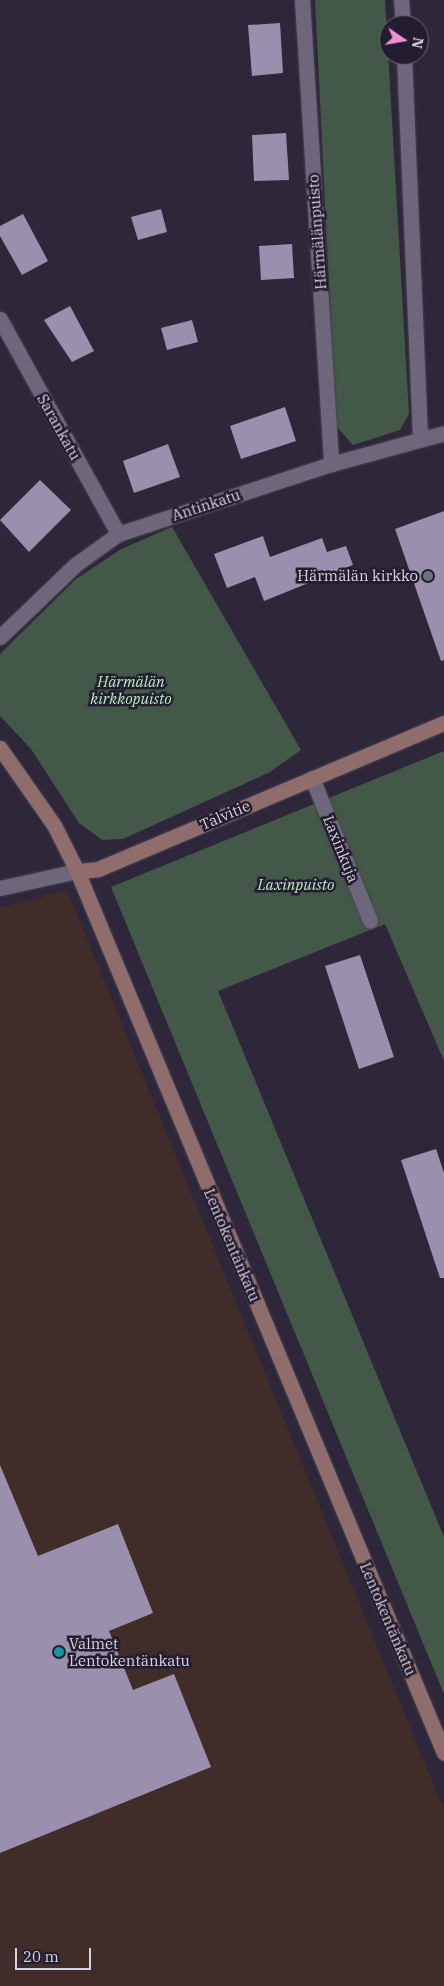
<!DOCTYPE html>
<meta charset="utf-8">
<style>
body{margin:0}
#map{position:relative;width:444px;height:1986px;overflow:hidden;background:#2e2739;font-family:"IBM Plex Serif",serif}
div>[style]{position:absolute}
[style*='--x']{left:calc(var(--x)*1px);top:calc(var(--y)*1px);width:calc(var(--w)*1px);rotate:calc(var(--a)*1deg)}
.industrial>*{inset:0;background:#402d2a}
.green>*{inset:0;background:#435848}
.building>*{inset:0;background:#9a90ae}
.roads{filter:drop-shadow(0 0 1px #484352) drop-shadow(0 0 1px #484352)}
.street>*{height:15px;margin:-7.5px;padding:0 7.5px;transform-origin:7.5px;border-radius:7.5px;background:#6e677c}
.secondary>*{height:15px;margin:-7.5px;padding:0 7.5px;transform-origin:7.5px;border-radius:7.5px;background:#8e6d6c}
.dots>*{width:14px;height:14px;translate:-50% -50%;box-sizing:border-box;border:2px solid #241d2f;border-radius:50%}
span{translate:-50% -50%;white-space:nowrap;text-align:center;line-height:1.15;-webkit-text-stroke:5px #241d2f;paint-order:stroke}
.street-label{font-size:15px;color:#d7d3e0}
.poi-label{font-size:15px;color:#d7d3e0}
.right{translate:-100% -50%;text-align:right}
.left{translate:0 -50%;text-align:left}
.park-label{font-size:15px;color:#b9ecc4;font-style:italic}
.north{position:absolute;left:379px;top:15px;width:50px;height:50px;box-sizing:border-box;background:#241d2f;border:1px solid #6c6676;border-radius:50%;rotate:102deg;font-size:14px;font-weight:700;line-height:20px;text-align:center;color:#d7d3e0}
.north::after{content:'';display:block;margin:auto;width:18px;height:22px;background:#f291d6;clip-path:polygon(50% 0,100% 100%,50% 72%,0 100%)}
.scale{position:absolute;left:15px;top:1948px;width:76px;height:22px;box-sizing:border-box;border:2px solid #d7d3e0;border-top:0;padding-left:6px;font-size:15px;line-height:18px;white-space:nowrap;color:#d7d3e0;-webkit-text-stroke:4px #241d2f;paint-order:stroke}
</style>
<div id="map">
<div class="industrial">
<i style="clip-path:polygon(67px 890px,444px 1810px,444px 1986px,0 1986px,0 908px)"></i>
</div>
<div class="green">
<i style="clip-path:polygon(315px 0,385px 0,409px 414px,400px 430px,353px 445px,336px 426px)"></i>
<i style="clip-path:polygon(172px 527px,301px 750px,270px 772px,123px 839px,102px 840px,79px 823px,31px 749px,0 716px,0 654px,76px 579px,121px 549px)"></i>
<i style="clip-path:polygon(444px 751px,444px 1061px,385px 924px,218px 991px,444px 1537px,444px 1694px,111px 887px)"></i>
</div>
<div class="building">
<i style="clip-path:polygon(280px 23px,283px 73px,252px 76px,248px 25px)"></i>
<i style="clip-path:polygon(286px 133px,289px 180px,254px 181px,252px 135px)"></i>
<i style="clip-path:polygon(161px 209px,167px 232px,138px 240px,131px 217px)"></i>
<i style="clip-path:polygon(23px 214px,48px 261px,22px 275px,0 236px,0 226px)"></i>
<i style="clip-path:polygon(292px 244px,294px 278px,261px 280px,259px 246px)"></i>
<i style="clip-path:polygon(70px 306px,94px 351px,72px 362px,44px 320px)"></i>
<i style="clip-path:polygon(192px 320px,198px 342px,167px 350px,161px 328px)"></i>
<i style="clip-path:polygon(285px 407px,296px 441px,241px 459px,230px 426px)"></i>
<i style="clip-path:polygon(168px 444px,180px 477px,134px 493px,123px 461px)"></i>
<i style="clip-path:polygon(40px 480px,71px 510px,29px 552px,0 520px)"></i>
<i style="clip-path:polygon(444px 511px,444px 660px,441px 661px,395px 529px)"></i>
<i style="clip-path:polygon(263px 536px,270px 557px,322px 538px,327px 552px,346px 546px,353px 565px,264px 601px,255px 577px,227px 588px,214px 554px)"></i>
<i style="clip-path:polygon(360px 955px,394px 1057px,359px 1069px,325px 966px)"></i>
<i style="clip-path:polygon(436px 1149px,444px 1173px,444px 1278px,440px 1278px,401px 1160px)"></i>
<i style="clip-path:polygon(0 1465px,38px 1556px,118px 1524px,153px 1613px,109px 1631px,133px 1690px,174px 1674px,211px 1767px,0 1853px)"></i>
</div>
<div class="roads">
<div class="street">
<i style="--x:302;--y:0;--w:465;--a:86.4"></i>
<i style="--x:401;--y:0;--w:25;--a:85"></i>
<i style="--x:404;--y:55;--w:383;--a:87.6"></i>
<i style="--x:0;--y:319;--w:245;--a:61.2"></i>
<i style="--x:0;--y:637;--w:104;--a:-43.8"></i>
<i style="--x:75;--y:565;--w:53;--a:-35.8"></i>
<i style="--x:118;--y:534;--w:224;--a:-18.2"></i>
<i style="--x:331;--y:464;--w:117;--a:-15.3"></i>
<i style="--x:312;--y:778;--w:154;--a:67.9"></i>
<i style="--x:0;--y:888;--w:79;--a:-12.4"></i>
</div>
<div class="secondary">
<i style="--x:0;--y:748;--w:94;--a:55"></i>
<i style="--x:54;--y:825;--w:51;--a:63.4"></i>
<i style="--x:77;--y:871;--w:955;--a:67.41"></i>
<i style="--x:77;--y:871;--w:21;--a:-5"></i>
<i style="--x:98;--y:869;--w:376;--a:-22.9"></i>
</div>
</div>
<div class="dots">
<i style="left:428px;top:576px;background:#6b7280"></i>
<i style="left:59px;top:1652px;background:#0f9aa8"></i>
</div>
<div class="street-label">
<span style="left:317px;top:232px;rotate:-94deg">Härmälänpuisto</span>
<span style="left:59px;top:427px;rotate:61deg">Sarankatu</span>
<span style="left:206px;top:505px;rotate:-18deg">Antinkatu</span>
<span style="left:225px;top:815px;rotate:-23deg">Talvitie</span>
<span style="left:341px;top:849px;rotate:68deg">Laxinkuja</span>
<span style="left:232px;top:1245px;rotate:67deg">Lentokentänkatu</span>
<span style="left:388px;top:1619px;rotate:67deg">Lentokentänkatu</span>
</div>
<div class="poi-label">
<span class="right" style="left:418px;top:576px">Härmälän kirkko</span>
<span class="left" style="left:69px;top:1652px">Valmet<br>Lentokentänkatu</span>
</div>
<div class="park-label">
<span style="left:131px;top:690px">Härmälän<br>kirkkopuisto</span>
<span style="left:296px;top:885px">Laxinpuisto</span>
</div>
<div class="north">N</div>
<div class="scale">20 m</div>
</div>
